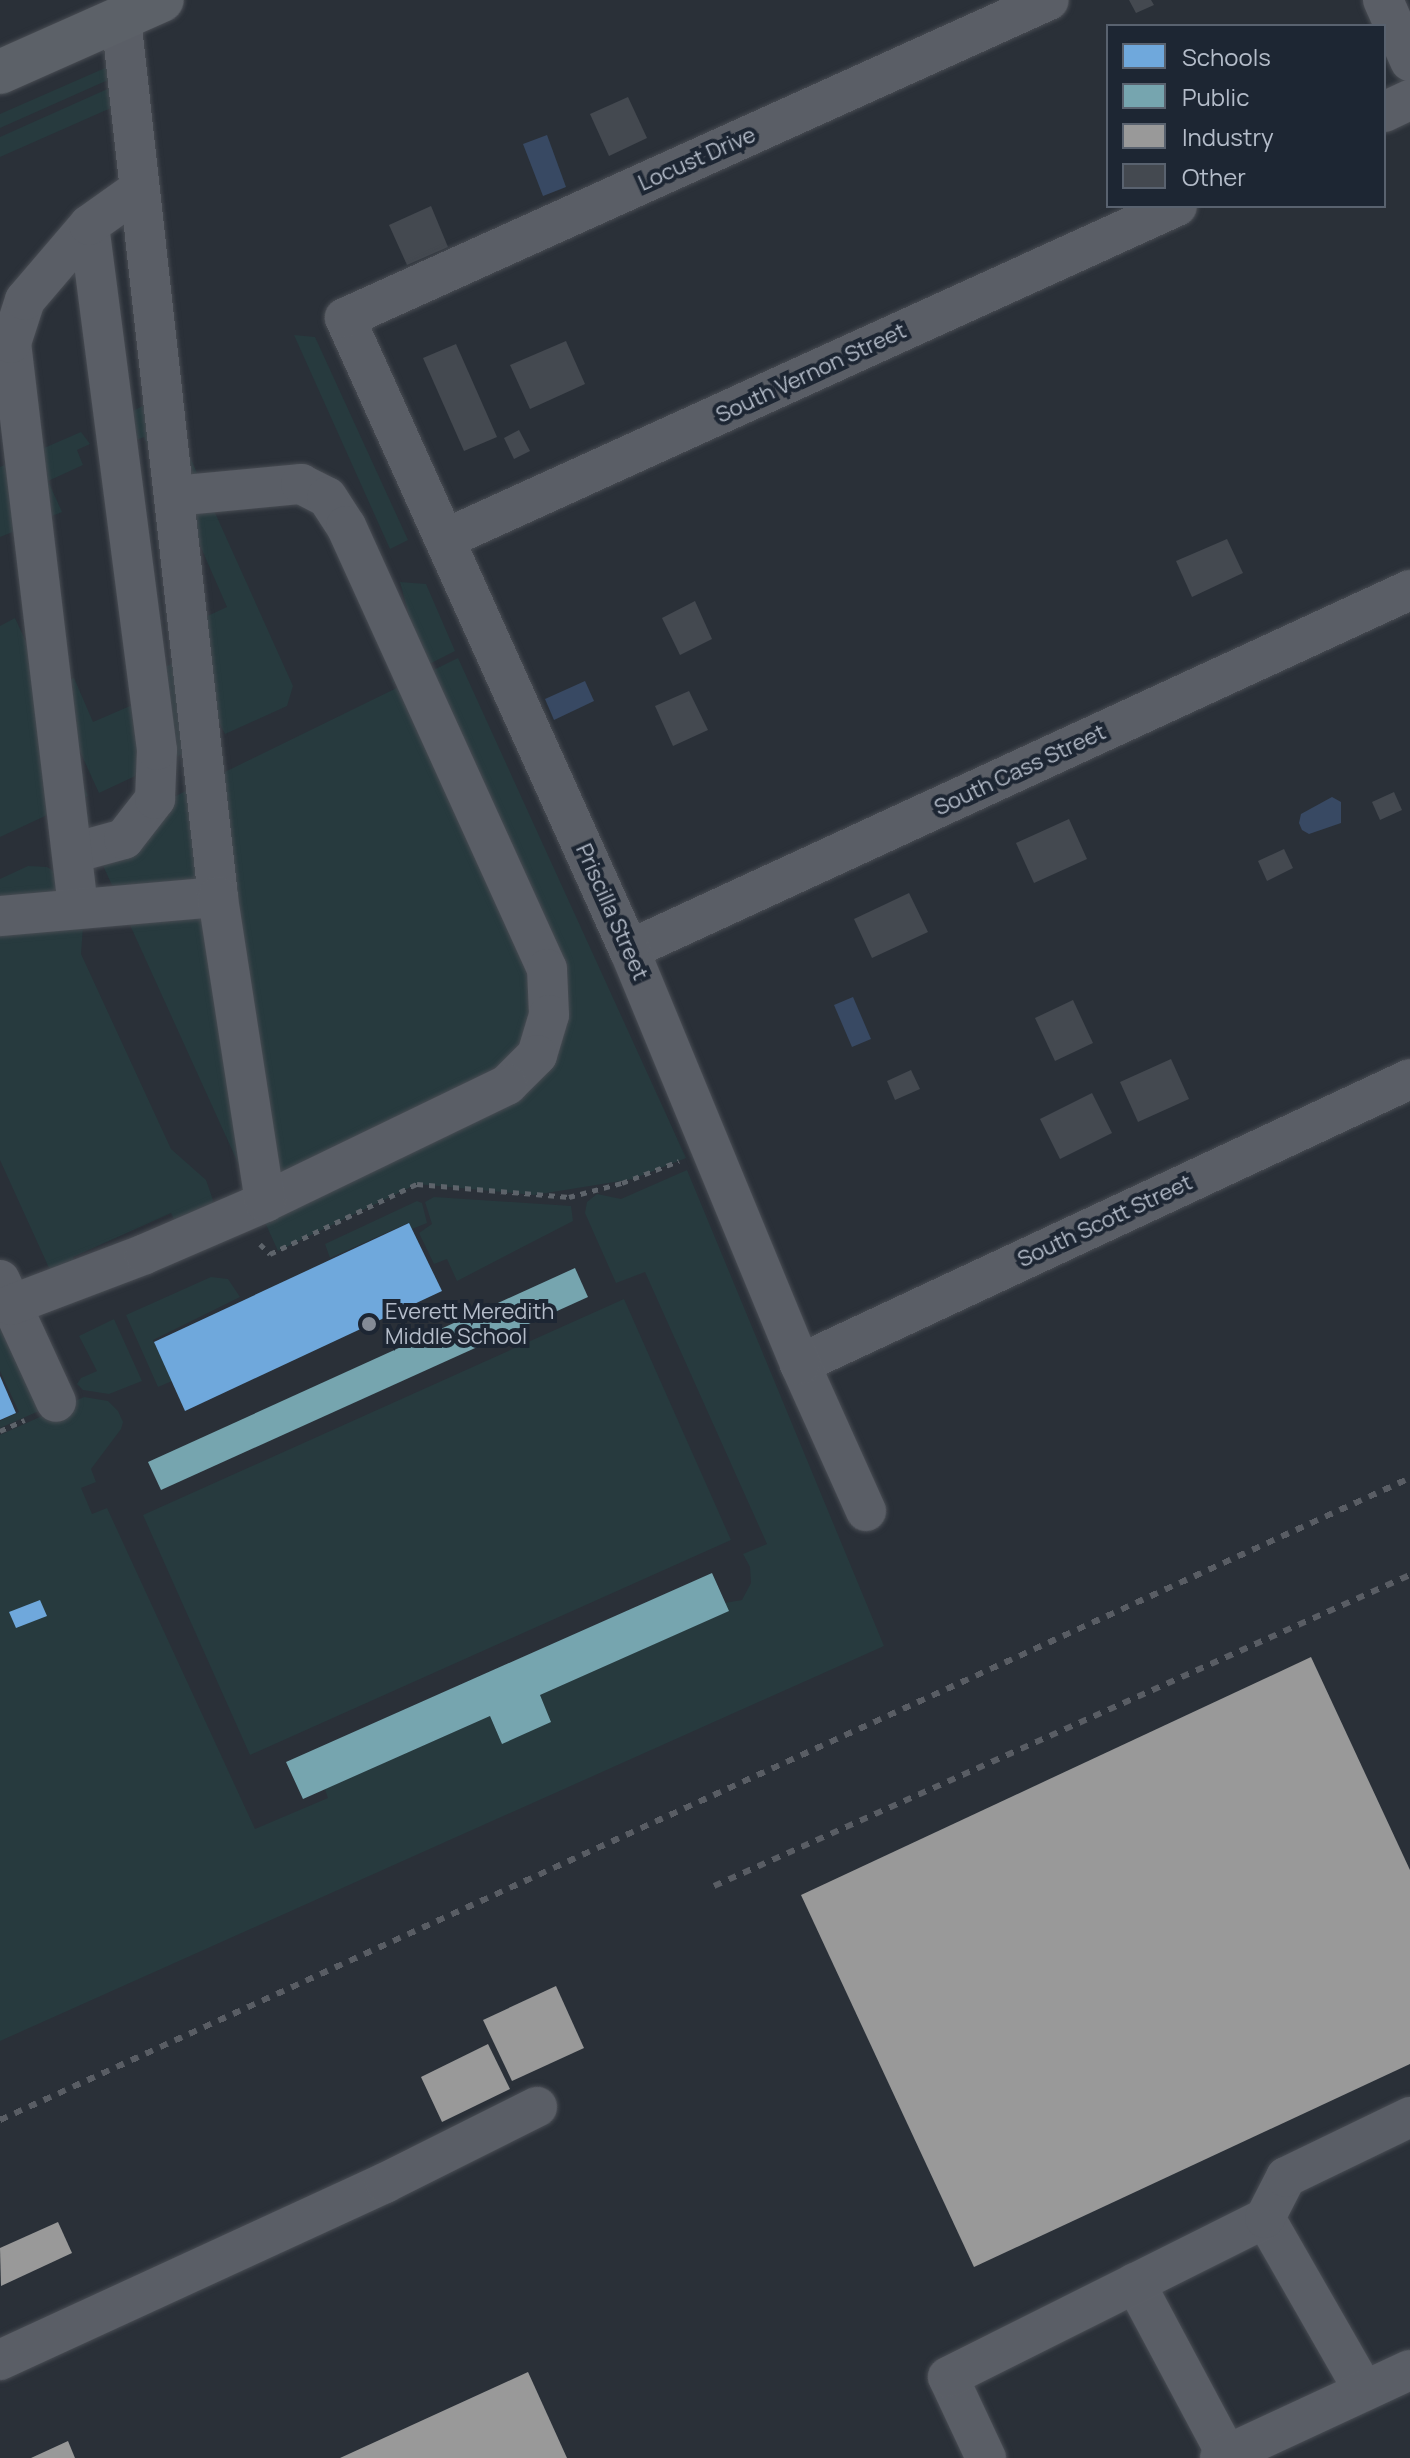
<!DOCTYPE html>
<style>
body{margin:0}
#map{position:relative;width:1410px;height:2458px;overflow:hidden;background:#2a3038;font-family:Manrope,sans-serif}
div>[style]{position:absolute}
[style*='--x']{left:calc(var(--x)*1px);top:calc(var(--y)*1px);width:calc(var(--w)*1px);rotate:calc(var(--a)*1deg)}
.green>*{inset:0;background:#273a3e}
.water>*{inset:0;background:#384963}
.schools>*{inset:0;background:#6fa8dc}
.public>*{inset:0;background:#76a5af}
.industry>*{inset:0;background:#999}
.building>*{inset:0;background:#444950}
.path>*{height:5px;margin-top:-2.5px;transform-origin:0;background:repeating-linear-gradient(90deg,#5d636a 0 6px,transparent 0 12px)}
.roads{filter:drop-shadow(0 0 2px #484c53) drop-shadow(0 0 2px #484c53)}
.minor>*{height:40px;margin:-20px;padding:0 20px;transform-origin:20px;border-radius:20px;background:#5a5e66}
.major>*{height:44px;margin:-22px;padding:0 22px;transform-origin:22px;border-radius:22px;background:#5c6168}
.rail>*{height:6px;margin-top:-3px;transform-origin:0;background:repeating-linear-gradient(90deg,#595d64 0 8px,transparent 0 16px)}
.dots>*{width:22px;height:22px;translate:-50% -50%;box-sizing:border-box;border:4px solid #1d2633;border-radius:50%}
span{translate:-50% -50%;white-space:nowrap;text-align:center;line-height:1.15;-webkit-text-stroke:8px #1d2633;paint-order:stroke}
.street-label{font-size:22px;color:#b4bcc9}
.poi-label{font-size:22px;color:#b4bcc9}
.left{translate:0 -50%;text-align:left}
.legend{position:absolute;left:1106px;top:24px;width:280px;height:184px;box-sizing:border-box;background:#1d2633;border:2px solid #59626f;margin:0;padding:10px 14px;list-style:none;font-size:24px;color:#b4bcc9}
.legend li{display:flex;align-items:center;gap:16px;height:40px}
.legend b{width:40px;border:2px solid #59626f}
</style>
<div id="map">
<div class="green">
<i style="clip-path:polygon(112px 65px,126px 72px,0 128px,0 114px)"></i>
<i style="clip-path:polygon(132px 78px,129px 100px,0 157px,0 137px)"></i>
<i style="clip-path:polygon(294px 335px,315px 337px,408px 540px,390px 549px)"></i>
<i style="clip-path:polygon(156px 400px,166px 404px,293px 686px,287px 706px,225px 734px,186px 658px,190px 624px,227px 607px,168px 472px,160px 473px,144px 437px,110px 451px,104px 424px)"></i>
<i style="clip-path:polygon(81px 432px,90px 444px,77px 450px,83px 465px,48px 481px,62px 512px,0 537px,0 467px)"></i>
<i style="clip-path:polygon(400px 582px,426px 584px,455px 651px,392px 683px,410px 619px)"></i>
<i style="clip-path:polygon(15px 618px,32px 655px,35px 679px,88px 796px,0 837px,0 626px)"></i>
<i style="clip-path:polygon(458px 658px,686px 1158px,633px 1179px,534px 1195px,417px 1184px,278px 1251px,96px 850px,98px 834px)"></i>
<i style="clip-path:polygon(174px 663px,210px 741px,99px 793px,50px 686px,74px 678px,93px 722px,144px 700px,158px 670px)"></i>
<i style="clip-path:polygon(28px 866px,47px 867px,61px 876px,83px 926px,81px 954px,171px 1149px,206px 1180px,213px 1200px,208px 1223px,182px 1236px,171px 1213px,73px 1257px,83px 1280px,55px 1281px,0 1160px,0 879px)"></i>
<i style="clip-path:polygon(687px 1170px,884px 1646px,0 2041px,0 1435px,84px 1397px,108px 1401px,118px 1411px,123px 1422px,121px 1429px,91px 1469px,96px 1482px,81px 1488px,92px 1514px,107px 1508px,255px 1829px,328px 1798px,325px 1789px,490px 1716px,502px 1743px,540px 1695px,728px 1611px,725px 1603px,742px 1600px,751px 1583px,750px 1567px,743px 1554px,767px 1544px,645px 1272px,616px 1283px,585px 1213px,587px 1202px,597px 1194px,621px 1199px)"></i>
<i style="clip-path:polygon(434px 1197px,571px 1206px,573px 1221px,457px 1281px,447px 1259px,434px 1264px,419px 1233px,432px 1224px,425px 1202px)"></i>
<i style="clip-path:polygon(417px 1201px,422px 1203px,427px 1223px,412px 1229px,408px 1223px,330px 1258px,325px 1244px)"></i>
<i style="clip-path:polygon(211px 1277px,228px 1279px,240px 1297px,153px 1340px,172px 1381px,158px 1387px,126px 1315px)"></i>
<i style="clip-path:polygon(624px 1299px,731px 1540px,250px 1755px,143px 1515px)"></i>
<i style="clip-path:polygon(114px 1319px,142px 1381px,109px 1394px,83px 1390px,77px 1384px,81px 1378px,97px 1371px,79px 1336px)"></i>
<i style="clip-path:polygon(0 1328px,39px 1411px,0 1428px,0 1421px,19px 1412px,0 1371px)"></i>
</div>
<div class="water">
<i style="clip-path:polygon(547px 135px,566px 187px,543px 196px,523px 144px)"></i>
<i style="clip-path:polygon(585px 681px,594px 701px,554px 720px,545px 699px)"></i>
<i style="clip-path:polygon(1332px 797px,1341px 802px,1341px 823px,1309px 834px,1302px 830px,1299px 823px,1301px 814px)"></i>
<i style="clip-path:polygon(853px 997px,871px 1039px,852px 1047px,834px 1005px)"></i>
</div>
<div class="schools">
<i style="clip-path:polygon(409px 1223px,442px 1291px,185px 1411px,154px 1342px)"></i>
<i style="clip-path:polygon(0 1376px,16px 1413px,0 1420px)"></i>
<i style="clip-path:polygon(40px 1600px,47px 1616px,16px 1628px,9px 1612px)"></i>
</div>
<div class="public">
<i style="clip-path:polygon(575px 1268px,588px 1297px,161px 1490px,148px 1462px)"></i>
<i style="clip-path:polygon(712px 1573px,729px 1611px,540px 1695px,551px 1722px,502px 1744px,490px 1716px,303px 1799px,286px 1762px)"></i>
</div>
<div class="industry">
<i style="clip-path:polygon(1311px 1657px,1410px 1870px,1410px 2064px,974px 2267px,801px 1895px)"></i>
<i style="clip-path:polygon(556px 1986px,584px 2048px,512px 2081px,483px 2020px)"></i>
<i style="clip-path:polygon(488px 2044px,510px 2089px,442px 2122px,421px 2077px)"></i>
<i style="clip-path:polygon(58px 2222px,72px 2253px,1px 2286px,0 2248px)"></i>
<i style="clip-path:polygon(528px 2372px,567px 2458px,340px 2458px)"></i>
<i style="clip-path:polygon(68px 2441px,75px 2458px,31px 2458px)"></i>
</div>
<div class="building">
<i style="clip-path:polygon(1129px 0,1151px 0,1154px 5px,1136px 13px)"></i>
<i style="clip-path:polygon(628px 97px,647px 138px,609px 156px,590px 114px)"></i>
<i style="clip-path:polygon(431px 206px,448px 247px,407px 265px,389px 225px)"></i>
<i style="clip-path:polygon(566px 341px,585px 384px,530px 409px,510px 365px)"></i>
<i style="clip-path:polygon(456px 344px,497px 437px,464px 451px,423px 358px)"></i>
<i style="clip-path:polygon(519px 430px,530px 451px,514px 459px,504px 438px)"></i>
<i style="clip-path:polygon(1227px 539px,1243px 573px,1192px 597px,1176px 561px)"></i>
<i style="clip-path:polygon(695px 601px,712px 639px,680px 655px,662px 618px)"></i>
<i style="clip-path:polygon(689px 691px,708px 730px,673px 746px,655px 706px)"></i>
<i style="clip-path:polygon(1394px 792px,1402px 810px,1380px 820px,1372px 802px)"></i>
<i style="clip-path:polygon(1069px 819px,1087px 859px,1034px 883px,1016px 843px)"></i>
<i style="clip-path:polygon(1284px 849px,1293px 868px,1267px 881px,1258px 861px)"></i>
<i style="clip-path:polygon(909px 893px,928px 932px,872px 958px,854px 919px)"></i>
<i style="clip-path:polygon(1073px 1000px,1093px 1043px,1055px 1061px,1035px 1018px)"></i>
<i style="clip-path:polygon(1171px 1059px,1189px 1099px,1138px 1122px,1120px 1082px)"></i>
<i style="clip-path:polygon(911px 1070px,920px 1089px,895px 1100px,887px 1081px)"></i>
<i style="clip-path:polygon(1092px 1093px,1112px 1133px,1060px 1159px,1040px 1119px)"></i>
</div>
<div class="path">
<i style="--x:260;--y:1244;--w:14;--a:45"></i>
<i style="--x:270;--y:1254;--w:163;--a:-25.5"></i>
<i style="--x:417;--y:1184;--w:153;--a:4.9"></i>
<i style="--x:569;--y:1197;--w:55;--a:-14.8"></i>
<i style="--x:622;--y:1183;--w:61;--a:-21.1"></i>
<i style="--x:0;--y:1431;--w:27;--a:-24"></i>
</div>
<div class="roads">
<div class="minor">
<i style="--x:1383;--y:0;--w:67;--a:66.1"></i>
<i style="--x:1384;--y:112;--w:29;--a:-25"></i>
<i style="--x:174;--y:496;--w:128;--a:-5.4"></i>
<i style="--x:301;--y:484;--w:29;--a:27"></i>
<i style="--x:327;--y:497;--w:35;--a:57"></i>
<i style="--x:346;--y:526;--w:486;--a:65.6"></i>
<i style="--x:547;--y:969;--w:46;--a:87.5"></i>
<i style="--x:549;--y:1015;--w:42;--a:106.7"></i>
<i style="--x:537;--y:1055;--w:42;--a:135"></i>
<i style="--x:507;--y:1085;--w:269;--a:154.2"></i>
<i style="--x:445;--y:539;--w:804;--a:-24.46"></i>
<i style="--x:73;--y:853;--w:53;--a:-15.4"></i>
<i style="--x:124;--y:839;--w:51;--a:-52.2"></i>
<i style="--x:155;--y:799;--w:49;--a:-87.7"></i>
<i style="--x:157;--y:750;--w:529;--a:-97.38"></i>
<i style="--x:78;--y:907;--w:568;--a:-96.77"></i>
<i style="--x:11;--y:343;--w:45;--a:-72"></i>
<i style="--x:25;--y:300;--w:99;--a:-49.5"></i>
<i style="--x:89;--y:225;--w:60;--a:-35.5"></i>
<i style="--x:0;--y:916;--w:219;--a:-5"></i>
<i style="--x:218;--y:897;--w:884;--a:-96.3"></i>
<i style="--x:629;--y:950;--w:860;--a:-24.75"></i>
<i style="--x:0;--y:1280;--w:134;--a:65.3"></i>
<i style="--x:11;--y:1305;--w:143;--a:-20.8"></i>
<i style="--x:145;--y:1254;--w:131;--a:-23.4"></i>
<i style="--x:265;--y:1202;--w:309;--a:-98.8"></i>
<i style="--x:800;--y:1364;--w:673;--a:-25.04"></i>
<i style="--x:866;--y:1511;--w:161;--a:-114.2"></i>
<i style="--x:800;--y:1364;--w:448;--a:-112.4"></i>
<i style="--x:629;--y:950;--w:693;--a:-114.2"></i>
<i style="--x:345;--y:318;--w:772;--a:-24.31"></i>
<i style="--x:1265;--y:2218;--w:199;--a:60.2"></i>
<i style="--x:1135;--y:2283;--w:195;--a:61.9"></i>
<i style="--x:0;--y:2360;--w:424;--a:-24.7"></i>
<i style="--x:385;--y:2183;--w:170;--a:-26.6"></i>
<i style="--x:986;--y:2458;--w:89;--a:-115.1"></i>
<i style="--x:948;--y:2377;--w:355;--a:-26.6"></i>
<i style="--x:1265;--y:2218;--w:46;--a:-62.9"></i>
<i style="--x:1286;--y:2177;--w:138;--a:-25.8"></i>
<i style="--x:1220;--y:2458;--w:209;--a:-24.9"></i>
</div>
<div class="major">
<i style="--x:0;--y:72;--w:177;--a:-24"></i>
</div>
</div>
<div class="rail">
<i style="--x:714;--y:1886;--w:762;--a:-24.08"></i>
<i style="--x:0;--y:2120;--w:1549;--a:-24.48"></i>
</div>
<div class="dots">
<i style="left:369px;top:1324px;background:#848b96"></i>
</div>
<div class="street-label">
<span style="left:697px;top:159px;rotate:-24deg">Locust Drive</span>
<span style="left:811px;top:373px;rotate:-25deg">South Vernon Street</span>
<span style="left:1020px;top:770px;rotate:-25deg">South Cass Street</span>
<span style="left:612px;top:912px;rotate:66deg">Priscilla Street</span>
<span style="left:1105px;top:1221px;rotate:-25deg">South Scott Street</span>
</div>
<div class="poi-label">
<span class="left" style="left:385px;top:1324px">Everett Meredith<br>Middle School</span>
</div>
<ul class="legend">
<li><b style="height:22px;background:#6fa8dc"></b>Schools</li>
<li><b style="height:22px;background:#76a5af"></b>Public</li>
<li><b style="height:22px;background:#999"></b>Industry</li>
<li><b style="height:22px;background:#444950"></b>Other</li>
</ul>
</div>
